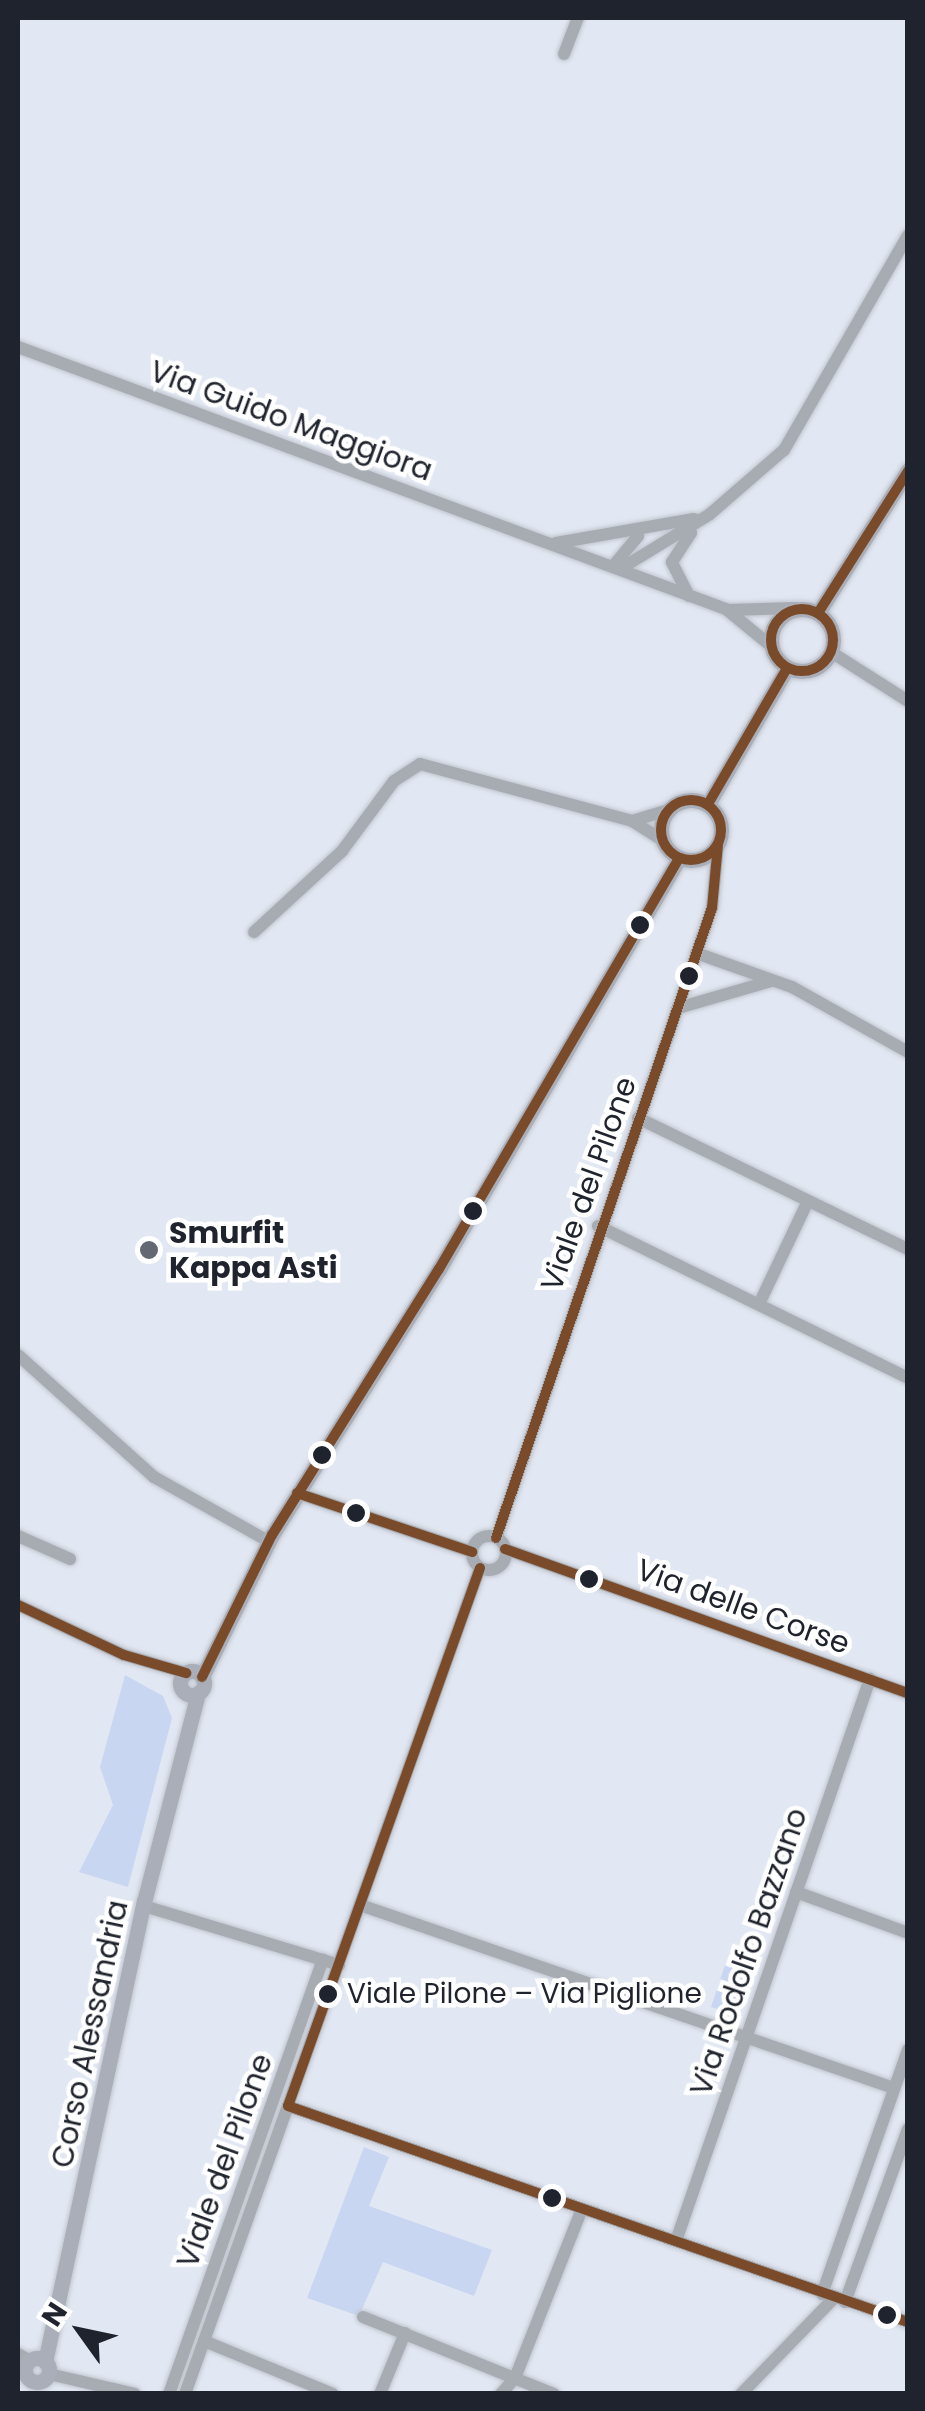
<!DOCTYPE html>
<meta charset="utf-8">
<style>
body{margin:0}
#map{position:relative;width:925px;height:2411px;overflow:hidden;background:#e2e8f3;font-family:Poppins,sans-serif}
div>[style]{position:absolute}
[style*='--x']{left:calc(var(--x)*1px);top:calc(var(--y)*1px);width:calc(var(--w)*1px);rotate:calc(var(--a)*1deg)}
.green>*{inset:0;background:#c9d6f1}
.roads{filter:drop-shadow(0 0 2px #c1c5ce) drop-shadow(0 0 2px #c1c5ce)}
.minor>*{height:12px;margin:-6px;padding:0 6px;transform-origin:6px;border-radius:6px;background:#a7acb3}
.minor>.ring{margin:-6px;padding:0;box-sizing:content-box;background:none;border:12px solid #a7acb3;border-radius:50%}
.major>*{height:15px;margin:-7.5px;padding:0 7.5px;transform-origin:7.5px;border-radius:7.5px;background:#a9aeb8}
.major>.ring{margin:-7.5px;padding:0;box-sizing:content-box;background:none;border:15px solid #a9aeb8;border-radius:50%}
.bus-1>*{height:10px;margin:-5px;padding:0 5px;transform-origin:5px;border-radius:5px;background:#7a4b2a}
.bus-1>.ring{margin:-5px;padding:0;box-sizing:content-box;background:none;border:10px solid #7a4b2a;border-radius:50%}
.dots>*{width:28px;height:28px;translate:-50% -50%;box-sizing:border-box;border:5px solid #fff;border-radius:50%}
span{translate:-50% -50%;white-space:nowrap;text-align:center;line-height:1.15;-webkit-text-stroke:9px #fff;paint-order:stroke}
.bus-label{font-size:28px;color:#1f232d}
.left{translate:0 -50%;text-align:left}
.street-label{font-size:30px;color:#1f232d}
.poi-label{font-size:30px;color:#1f232d;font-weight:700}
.frame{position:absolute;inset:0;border:20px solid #1f232d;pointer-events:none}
.north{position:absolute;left:30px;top:2281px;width:100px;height:100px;-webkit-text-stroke:8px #fff;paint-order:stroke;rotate:303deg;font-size:28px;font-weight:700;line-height:40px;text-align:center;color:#1f232d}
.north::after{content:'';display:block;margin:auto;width:35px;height:45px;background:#1f232d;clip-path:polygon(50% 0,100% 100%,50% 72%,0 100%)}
</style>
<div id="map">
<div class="green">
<i style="clip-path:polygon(125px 1675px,163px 1696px,172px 1718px,128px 1887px,79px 1872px,113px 1805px,100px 1767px)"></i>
<i style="clip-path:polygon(725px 1965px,749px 1973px,735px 2015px,711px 2007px)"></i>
<i style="clip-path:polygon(364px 2147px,389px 2157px,369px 2206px,492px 2250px,474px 2296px,383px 2262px,359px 2316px,307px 2298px)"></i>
</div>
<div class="roads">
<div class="minor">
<i style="--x:564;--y:54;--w:39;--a:-69"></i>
<i style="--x:18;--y:347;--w:755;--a:20.31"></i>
<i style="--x:726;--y:609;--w:58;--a:39.4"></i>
<i style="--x:556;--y:543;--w:140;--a:-9.9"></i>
<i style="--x:613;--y:566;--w:39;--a:-50"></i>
<i style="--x:620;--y:569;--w:105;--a:-31.4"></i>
<i style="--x:710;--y:514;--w:98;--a:-40.9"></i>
<i style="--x:784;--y:450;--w:248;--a:-60"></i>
<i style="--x:689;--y:596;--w:38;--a:-117"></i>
<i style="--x:672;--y:562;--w:35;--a:-57"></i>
<i style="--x:728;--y:610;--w:68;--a:-1.7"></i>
<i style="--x:831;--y:652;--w:91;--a:32.5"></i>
<i style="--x:632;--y:821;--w:37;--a:-17"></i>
<i style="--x:254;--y:932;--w:120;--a:-42.6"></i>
<i style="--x:342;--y:851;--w:87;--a:-53.4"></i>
<i style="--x:394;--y:781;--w:31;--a:-33"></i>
<i style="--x:420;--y:764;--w:220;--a:15"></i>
<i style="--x:632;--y:821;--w:36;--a:32"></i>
<i style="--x:696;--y:953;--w:102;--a:19.5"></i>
<i style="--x:792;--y:987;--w:133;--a:29.3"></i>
<i style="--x:678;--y:1008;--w:97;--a:-16.2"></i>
<i style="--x:638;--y:1118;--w:300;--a:25.9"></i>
<i style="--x:598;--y:1226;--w:345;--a:26.1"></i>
<i style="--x:760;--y:1302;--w:112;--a:-64.6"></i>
<i style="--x:18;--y:1355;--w:183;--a:41.9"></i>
<i style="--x:154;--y:1477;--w:131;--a:29.3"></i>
<i style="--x:297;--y:1493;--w:185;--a:18.6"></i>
<i style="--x:18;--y:1536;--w:57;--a:23.9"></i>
<i class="ring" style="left:472px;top:1536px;width:22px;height:22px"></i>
<i style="--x:496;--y:1538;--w:666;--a:-71.08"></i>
<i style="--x:712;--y:908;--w:63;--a:-84.6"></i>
<i style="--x:505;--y:1549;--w:428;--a:19.7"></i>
<i style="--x:18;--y:1605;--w:117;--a:25.3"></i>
<i style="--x:124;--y:1655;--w:65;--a:16.2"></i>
<i style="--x:796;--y:1892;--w:119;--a:20.1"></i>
<i style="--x:360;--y:1905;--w:564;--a:18.92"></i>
<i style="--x:144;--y:1906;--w:187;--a:16.8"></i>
<i style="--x:288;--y:2106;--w:657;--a:19.21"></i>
<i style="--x:676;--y:2241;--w:595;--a:-70.96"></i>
<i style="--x:822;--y:2294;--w:259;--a:-70.6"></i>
<i style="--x:845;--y:2302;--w:184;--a:-70"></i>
<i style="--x:363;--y:2317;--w:206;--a:22"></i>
<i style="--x:204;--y:2341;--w:139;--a:22.3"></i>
<i style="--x:18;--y:2354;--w:14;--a:30"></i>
<i style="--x:49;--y:2374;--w:88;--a:13.1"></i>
<i style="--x:169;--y:2394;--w:461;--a:-70.5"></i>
<i style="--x:323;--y:1960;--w:17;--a:17"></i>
<i style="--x:185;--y:2394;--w:877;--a:-70.35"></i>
<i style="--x:380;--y:2394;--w:66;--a:-67.7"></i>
<i style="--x:501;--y:2394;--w:21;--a:-49"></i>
<i style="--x:515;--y:2378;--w:182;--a:-68.4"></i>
<i style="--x:741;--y:2394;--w:134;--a:-45.9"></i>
</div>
<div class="major">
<i class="ring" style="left:771px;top:609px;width:47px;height:47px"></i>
<i style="--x:818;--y:613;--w:169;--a:-57.8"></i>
<i class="ring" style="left:661px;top:800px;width:45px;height:45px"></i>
<i style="--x:708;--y:804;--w:157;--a:-59.8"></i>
<i class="ring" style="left:180px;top:1671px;width:9px;height:9px"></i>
<i style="--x:202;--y:1677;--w:158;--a:-63.8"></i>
<i style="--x:272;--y:1535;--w:314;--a:-57.9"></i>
<i style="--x:439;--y:1269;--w:476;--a:-59.7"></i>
<i class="ring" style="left:25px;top:2358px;width:9px;height:9px"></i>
<i style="--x:45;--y:2362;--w:471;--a:-77.9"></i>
<i style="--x:144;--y:1902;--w:216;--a:-75.5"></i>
</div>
</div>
<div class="bus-1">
<i class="ring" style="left:771px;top:609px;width:52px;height:52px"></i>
<i style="--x:818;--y:613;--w:168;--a:-57.6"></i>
<i class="ring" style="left:661px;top:800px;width:50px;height:50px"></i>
<i style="--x:708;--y:804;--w:157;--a:-59.8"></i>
<i style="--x:297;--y:1493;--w:185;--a:18.6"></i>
<i style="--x:496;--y:1538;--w:666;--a:-71.08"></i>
<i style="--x:712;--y:908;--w:63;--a:-84.6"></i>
<i style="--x:505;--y:1549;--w:428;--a:19.7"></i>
<i style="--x:480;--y:1568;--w:571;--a:109.64"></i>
<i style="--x:288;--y:2106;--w:657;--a:19.21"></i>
<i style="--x:18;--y:1605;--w:117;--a:25.3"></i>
<i style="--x:124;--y:1655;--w:65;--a:16.2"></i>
<i style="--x:202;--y:1677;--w:158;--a:-63.8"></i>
<i style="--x:272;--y:1535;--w:314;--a:-57.9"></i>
<i style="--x:439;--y:1269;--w:476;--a:-59.7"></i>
</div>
<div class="dots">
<i style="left:640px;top:925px;background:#1f232d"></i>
<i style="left:689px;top:976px;background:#1f232d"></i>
<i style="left:473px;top:1211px;background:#1f232d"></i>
<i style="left:149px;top:1250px;background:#636872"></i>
<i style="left:322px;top:1455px;background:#1f232d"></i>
<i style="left:356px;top:1513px;background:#1f232d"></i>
<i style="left:589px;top:1579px;background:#1f232d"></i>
<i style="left:328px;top:1994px;background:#1f232d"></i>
<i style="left:552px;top:2198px;background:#1f232d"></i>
<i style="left:887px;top:2315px;background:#1f232d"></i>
</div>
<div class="bus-label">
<span class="left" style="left:347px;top:1994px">Viale Pilone – Via Piglione</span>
</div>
<div class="street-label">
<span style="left:291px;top:421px;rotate:20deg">Via Guido Maggiora</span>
<span style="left:589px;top:1184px;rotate:-70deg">Viale del Pilone</span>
<span style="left:743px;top:1607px;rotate:20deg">Via delle Corse</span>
<span style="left:749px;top:1952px;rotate:-71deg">Via Rodolfo Bazzano</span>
<span style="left:90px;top:2034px;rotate:-78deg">Corso Alessandria</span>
<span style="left:225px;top:2161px;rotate:-70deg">Viale del Pilone</span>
</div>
<div class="poi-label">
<span class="left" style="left:169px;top:1250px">Smurfit<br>Kappa Asti</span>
</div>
<div class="frame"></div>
<div class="north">N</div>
</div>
